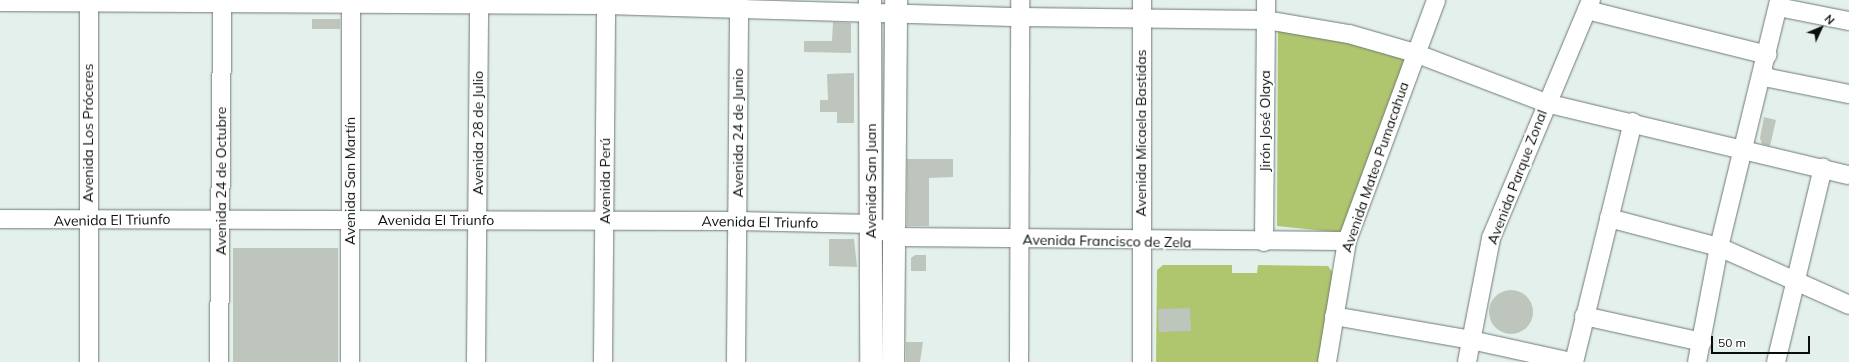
<!DOCTYPE html>
<meta charset="utf-8">
<style>
body{margin:0}
#map{position:relative;width:1849px;height:362px;overflow:hidden;background:#e4f0eb;font-family:Mulish,sans-serif}
div>[style]{position:absolute}
[style*='--x']{left:calc(var(--x)*1px);top:calc(var(--y)*1px);width:calc(var(--w)*1px);rotate:calc(var(--a)*1deg)}
.green>*{inset:0;background:#afc56e}
.building>*{inset:0;background:#bdc5bd}
.round{border-radius:50%}
.roads{filter:drop-shadow(0 0 1px #6f7a75) drop-shadow(0 0 1px #6f7a75)}
.minor>*{height:18px;margin:-9px;padding:0 9px;transform-origin:9px;border-radius:9px;background:#fff}
.major>*{height:22px;margin:-11px;padding:0 11px;transform-origin:11px;border-radius:11px;background:#fff}
span{translate:-50% -50%;white-space:nowrap;text-align:center;line-height:1.15;-webkit-text-stroke:3.5px #fff;paint-order:stroke}
.street-label{font-size:14px;color:#0a0e0d}
.north{position:absolute;left:1801px;top:8px;width:40px;height:40px;-webkit-text-stroke:3px #fff;paint-order:stroke;rotate:46deg;font-size:11px;font-weight:700;line-height:16px;text-align:center;color:#0a0e0d}
.north::after{content:'';display:block;margin:auto;width:14px;height:18px;background:#0a0e0d;clip-path:polygon(50% 0,100% 100%,50% 72%,0 100%)}
.scale{position:absolute;left:1711px;top:336px;width:99px;height:18px;box-sizing:border-box;border:2px solid #0a0e0d;border-top:0;padding-left:5px;font-size:12px;line-height:14px;white-space:nowrap;color:#0a0e0d;-webkit-text-stroke:3px #fff;paint-order:stroke}
</style>
<div id="map">
<div class="green">
<i style="clip-path:polygon(1278px 30px,1334px 36px,1408px 59px,1344px 233px,1277px 226px)"></i>
<i style="clip-path:polygon(1163px 265px,1232px 265px,1232px 273px,1257px 273px,1258px 265px,1328px 266px,1333px 273px,1319px 362px,1156px 362px,1157px 270px)"></i>
</div>
<div class="building">
<i style="clip-path:polygon(312px 19px,340px 19px,340px 29px,312px 29px)"></i>
<i style="clip-path:polygon(833px 22px,851px 23px,851px 53px,804px 52px,804px 41px,832px 41px)"></i>
<i style="clip-path:polygon(854px 73px,854px 123px,837px 123px,837px 112px,820px 112px,820px 100px,828px 100px,827px 74px)"></i>
<i style="clip-path:polygon(1764px 117px,1776px 120px,1770px 146px,1762px 144px,1760px 138px)"></i>
<i style="clip-path:polygon(907px 159px,953px 159px,953px 177px,929px 178px,929px 226px,907px 226px)"></i>
<i style="clip-path:polygon(829px 239px,854px 239px,857px 267px,829px 266px)"></i>
<i style="clip-path:polygon(233px 248px,338px 248px,338px 362px,233px 362px)"></i>
<i style="clip-path:polygon(915px 255px,926px 255px,926px 271px,911px 271px,911px 258px)"></i>
<i class="round" style="left:1489px;top:290px;width:44px;height:44px"></i>
<i style="clip-path:polygon(1190px 308px,1191px 331px,1159px 332px,1158px 309px)"></i>
<i style="clip-path:polygon(906px 342px,923px 342px,920px 362px,906px 362px)"></i>
</div>
<div class="roads">
<div class="minor">
<i style="--x:0;--y:2;--w:606;--a:0.28"></i>
<i style="--x:606;--y:5;--w:414;--a:1.7"></i>
<i style="--x:1020;--y:17;--w:246;--a:0.7"></i>
<i style="--x:1266;--y:20;--w:84;--a:9.6"></i>
<i style="--x:1349;--y:34;--w:69;--a:16.1"></i>
<i style="--x:1415;--y:53;--w:140;--a:20.9"></i>
<i style="--x:1546;--y:103;--w:311;--a:13.4"></i>
<i style="--x:1778;--y:7;--w:72;--a:11.2"></i>
<i style="--x:1587;--y:10;--w:186;--a:14"></i>
<i style="--x:1763;--y:73;--w:8;--a:40"></i>
<i style="--x:1769;--y:78;--w:82;--a:11.3"></i>
<i style="--x:1609;--y:218;--w:114;--a:14.8"></i>
<i style="--x:1719;--y:247;--w:142;--a:24"></i>
<i style="--x:0;--y:219;--w:737;--a:0.16"></i>
<i style="--x:737;--y:221;--w:134;--a:1.3"></i>
<i style="--x:871;--y:224;--w:27;--a:28"></i>
<i style="--x:895;--y:237;--w:452;--a:0.5"></i>
<i style="--x:1264;--y:242;--w:242;--a:-89.5"></i>
<i style="--x:1334;--y:316;--w:139;--a:9.9"></i>
<i style="--x:1471;--y:340;--w:103;--a:12.3"></i>
<i style="--x:1584;--y:316;--w:121;--a:12.4"></i>
<i style="--x:89;--y:362;--w:362;--a:-90"></i>
<i style="--x:219;--y:362;--w:362;--a:-89.5"></i>
<i style="--x:350;--y:362;--w:362;--a:-89.8"></i>
<i style="--x:476;--y:362;--w:362;--a:-89.5"></i>
<i style="--x:603;--y:362;--w:362;--a:-89.5"></i>
<i style="--x:736;--y:362;--w:362;--a:-89.5"></i>
<i style="--x:1019;--y:362;--w:362;--a:-89.8"></i>
<i style="--x:1142;--y:362;--w:362;--a:-90"></i>
<i style="--x:1327;--y:362;--w:123;--a:-80.6"></i>
<i style="--x:1347;--y:241;--w:257;--a:-69.7"></i>
<i style="--x:1467;--y:362;--w:126;--a:-79"></i>
<i style="--x:1491;--y:238;--w:258;--a:-67.2"></i>
<i style="--x:1574;--y:362;--w:247;--a:-76.2"></i>
<i style="--x:1697;--y:362;--w:117;--a:-79.2"></i>
<i style="--x:1719;--y:247;--w:254;--a:-76.3"></i>
<i style="--x:1776;--y:362;--w:200;--a:-76.4"></i>
</div>
<div class="major">
<i style="--x:870;--y:0;--w:362;--a:89.8"></i>
<i style="--x:893;--y:362;--w:362;--a:-89.5"></i>
</div>
</div>
<div class="street-label">
<span style="left:1265px;top:121px;rotate:-90deg">Jirón José Olaya</span>
<span style="left:88px;top:133px;rotate:-90deg">Avenida Los Próceres</span>
<span style="left:478px;top:133px;rotate:-90deg">Avenida 28 de Julio</span>
<span style="left:738px;top:133px;rotate:-90deg">Avenida 24 de Junio</span>
<span style="left:1141px;top:133px;rotate:-90deg">Avenida Micaela Bastidas</span>
<span style="left:1375px;top:167px;rotate:-71deg">Avenida Mateo Pumacahua</span>
<span style="left:1517px;top:177px;rotate:-69deg">Avenida Parque Zonal</span>
<span style="left:221px;top:181px;rotate:-90deg">Avenida 24 de Octubre</span>
<span style="left:350px;top:181px;rotate:-90deg">Avenida San Martín</span>
<span style="left:605px;top:181px;rotate:-90deg">Avenida Perú</span>
<span style="left:871px;top:181px;rotate:-90deg">Avenida San Juan</span>
<span style="left:112px;top:220px;rotate:-1deg">Avenida El Triunfo</span>
<span style="left:436px;top:220px">Avenida El Triunfo</span>
<span style="left:760px;top:222px;rotate:1deg">Avenida El Triunfo</span>
<span style="left:1107px;top:241px;rotate:1deg">Avenida Francisco de Zela</span>
</div>
<div class="north">N</div>
<div class="scale">50 m</div>
</div>
